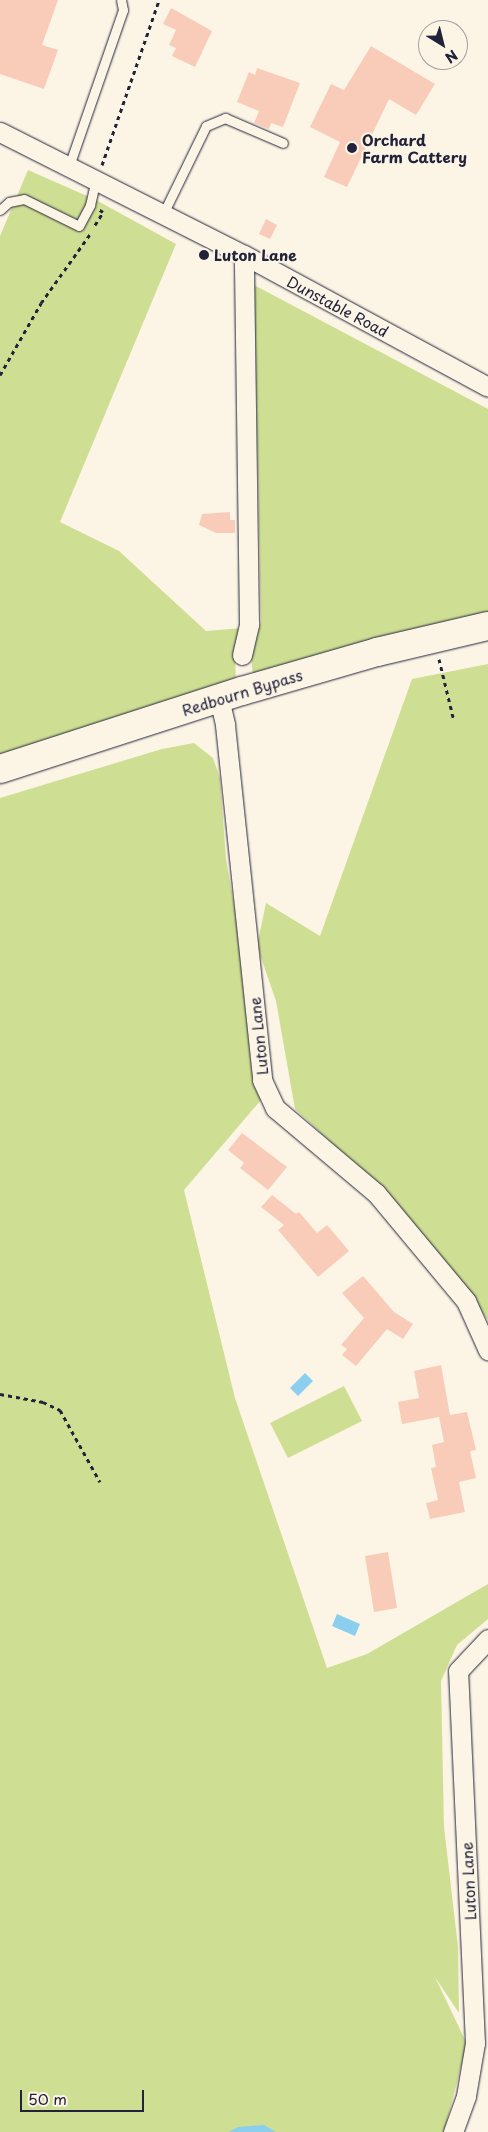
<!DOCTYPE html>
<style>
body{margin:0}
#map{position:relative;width:488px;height:2132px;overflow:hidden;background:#fcf5e5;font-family:"Playpen Sans",sans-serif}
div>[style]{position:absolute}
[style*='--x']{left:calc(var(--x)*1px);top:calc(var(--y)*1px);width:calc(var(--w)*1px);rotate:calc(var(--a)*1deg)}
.green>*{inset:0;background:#cedf93}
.water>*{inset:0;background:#8cceed}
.building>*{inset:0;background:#f8ccb9}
.path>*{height:3px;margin-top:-1.5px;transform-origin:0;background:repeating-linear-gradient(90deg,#22223b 0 4px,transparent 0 8px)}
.roads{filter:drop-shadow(0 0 1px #22223b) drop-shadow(0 0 1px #22223b)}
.service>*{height:9px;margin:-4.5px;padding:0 4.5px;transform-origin:4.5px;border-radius:4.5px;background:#fcf5e5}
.minor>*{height:19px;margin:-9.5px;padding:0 9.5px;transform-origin:9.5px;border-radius:9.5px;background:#fcf5e5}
.primary>*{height:28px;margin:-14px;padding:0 14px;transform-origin:14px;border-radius:14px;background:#fcf5e5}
.dots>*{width:14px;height:14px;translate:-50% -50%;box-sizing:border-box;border:2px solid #fcf5e5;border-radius:50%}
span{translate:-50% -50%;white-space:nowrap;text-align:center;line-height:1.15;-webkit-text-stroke:4px #fcf5e5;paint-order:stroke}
.poi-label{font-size:15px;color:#22223b;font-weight:700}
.left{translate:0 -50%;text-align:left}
.street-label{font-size:15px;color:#22223b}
.north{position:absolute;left:418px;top:20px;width:50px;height:50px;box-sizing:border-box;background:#fcf5e5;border:1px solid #a5a1a1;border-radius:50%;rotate:144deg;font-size:14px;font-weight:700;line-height:20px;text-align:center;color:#22223b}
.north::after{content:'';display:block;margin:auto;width:18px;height:22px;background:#22223b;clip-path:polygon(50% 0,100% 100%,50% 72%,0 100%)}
.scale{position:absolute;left:20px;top:2090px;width:124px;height:22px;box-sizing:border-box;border:2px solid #22223b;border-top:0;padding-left:6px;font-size:15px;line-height:18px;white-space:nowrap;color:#22223b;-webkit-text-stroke:4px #fcf5e5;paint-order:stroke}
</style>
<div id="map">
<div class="green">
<i style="clip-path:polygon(28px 170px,96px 200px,176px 244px,60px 522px,119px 551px,206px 631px,243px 628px,235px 655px,236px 683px,0 754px,0 236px)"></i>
<i style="clip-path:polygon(254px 285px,488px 409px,488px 615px,253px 677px,251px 655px,261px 622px)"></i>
<i style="clip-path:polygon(488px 664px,488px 1320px,409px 1219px,378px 1186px,295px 1109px,276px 1001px,257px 946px,266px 903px,320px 936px,412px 679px)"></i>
<i style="clip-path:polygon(194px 743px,213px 758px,220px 778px,226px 859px,267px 1093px,184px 1190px,235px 1398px,327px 1668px,367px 1654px,488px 1584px,488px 1619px,457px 1645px,441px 1681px,444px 1827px,458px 1947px,459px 2013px,435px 1977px,467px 2044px,444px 2132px,0 2132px,0 798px,162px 749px)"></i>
<i style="clip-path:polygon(344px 1386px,362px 1421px,288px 1458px,270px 1423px)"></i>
</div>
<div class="water">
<i style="clip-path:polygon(305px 1373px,313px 1381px,298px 1396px,290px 1388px)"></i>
<i style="clip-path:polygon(337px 1614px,360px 1624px,355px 1636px,332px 1626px)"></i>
<i style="clip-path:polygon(264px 2125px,276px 2132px,228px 2132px,238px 2127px)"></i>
</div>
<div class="building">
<i style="clip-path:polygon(0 0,58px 0,42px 45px,58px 50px,44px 89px,0 74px)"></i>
<i style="clip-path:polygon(171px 8px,212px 31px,195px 67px,172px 56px,176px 48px,169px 45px,176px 30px,163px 24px)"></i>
<i style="clip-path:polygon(371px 46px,435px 84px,416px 115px,389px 99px,347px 187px,324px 177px,340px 142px,310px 127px,331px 84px,344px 90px)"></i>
<i style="clip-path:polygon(257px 68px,300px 83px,283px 127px,271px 123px,269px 129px,254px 123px,259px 111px,237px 102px,249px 72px,255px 75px)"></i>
<i style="clip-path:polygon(266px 219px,277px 225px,270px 239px,259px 234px)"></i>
<i style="clip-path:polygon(230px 512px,230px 520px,235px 520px,235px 533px,216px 533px,199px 525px,202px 514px)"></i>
<i style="clip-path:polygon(242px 1133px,287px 1167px,268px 1190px,240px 1168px,244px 1163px,228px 1150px)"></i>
<i style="clip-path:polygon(272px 1195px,296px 1214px,299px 1212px,317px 1233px,327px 1225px,349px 1251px,318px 1277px,278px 1230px,284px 1225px,261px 1207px)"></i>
<i style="clip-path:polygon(363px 1276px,394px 1312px,413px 1324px,403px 1339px,387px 1329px,356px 1366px,342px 1355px,347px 1349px,341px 1345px,364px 1318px,342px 1293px)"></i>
<i style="clip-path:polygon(441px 1365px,450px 1415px,467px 1412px,476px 1450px,470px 1451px,476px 1478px,459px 1482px,465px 1512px,430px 1519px,426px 1503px,438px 1500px,431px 1468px,436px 1467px,432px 1445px,444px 1442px,439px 1417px,402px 1424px,398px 1402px,419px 1398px,414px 1371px)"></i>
<i style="clip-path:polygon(388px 1552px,397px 1608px,374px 1612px,365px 1556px)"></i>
</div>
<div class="path">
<i style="--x:102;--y:165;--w:175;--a:-70.9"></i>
<i style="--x:95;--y:225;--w:15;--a:-58"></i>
<i style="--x:103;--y:212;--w:4;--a:-146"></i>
<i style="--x:0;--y:375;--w:83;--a:-60.3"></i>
<i style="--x:41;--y:303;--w:86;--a:-54.5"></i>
<i style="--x:439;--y:659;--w:60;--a:76.4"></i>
<i style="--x:0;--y:1394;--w:44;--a:10.5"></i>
<i style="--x:43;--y:1402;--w:19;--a:25"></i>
<i style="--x:60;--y:1410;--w:82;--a:60.9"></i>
</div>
<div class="roads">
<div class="service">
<i style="--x:69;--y:166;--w:165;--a:-70.9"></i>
<i style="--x:123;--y:10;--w:10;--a:-101"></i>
<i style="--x:0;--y:210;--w:12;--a:-42"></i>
<i style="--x:9;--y:202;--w:15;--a:-11"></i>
<i style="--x:24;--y:199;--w:61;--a:26.1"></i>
<i style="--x:79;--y:226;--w:24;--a:-62"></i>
<i style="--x:90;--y:205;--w:26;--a:-77"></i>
<i style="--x:163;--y:214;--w:98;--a:-64"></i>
<i style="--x:206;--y:126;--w:21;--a:-23"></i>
<i style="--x:225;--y:118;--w:63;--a:23.3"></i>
</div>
<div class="minor">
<i style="--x:0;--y:132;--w:273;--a:26.8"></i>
<i style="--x:244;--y:255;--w:277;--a:28.4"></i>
<i style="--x:242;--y:655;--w:32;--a:-77"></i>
<i style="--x:249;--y:624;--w:369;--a:-90.8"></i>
<i style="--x:219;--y:698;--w:28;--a:77"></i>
<i style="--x:225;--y:725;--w:357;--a:84"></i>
<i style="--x:262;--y:1080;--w:31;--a:65"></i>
<i style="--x:275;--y:1108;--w:132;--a:40.1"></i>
<i style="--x:376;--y:1193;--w:141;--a:50.2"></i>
<i style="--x:466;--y:1301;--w:54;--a:65.8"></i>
<i style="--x:453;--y:2132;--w:38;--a:-70"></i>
<i style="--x:466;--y:2096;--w:54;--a:-80.4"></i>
<i style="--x:475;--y:2043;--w:372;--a:-92.6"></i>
<i style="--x:458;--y:1671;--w:44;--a:-46.8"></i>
</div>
<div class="primary">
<i style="--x:0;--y:769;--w:254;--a:-17.9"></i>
<i style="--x:242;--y:691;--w:141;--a:-16.1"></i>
<i style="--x:377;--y:652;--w:114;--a:-13.2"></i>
</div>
</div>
<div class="dots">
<i style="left:352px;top:148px;background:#22223b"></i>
<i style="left:204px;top:255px;background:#22223b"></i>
</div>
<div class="poi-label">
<span class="left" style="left:362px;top:148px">Orchard<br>Farm Cattery</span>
<span class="left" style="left:214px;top:255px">Luton Lane</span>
</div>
<div class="street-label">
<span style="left:338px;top:306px;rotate:28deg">Dunstable Road</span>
<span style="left:242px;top:692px;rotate:-17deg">Redbourn Bypass</span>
<span style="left:258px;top:1036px;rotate:-96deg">Luton Lane</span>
<span style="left:468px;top:1881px;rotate:-93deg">Luton Lane</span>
</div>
<div class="north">N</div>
<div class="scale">50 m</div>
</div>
